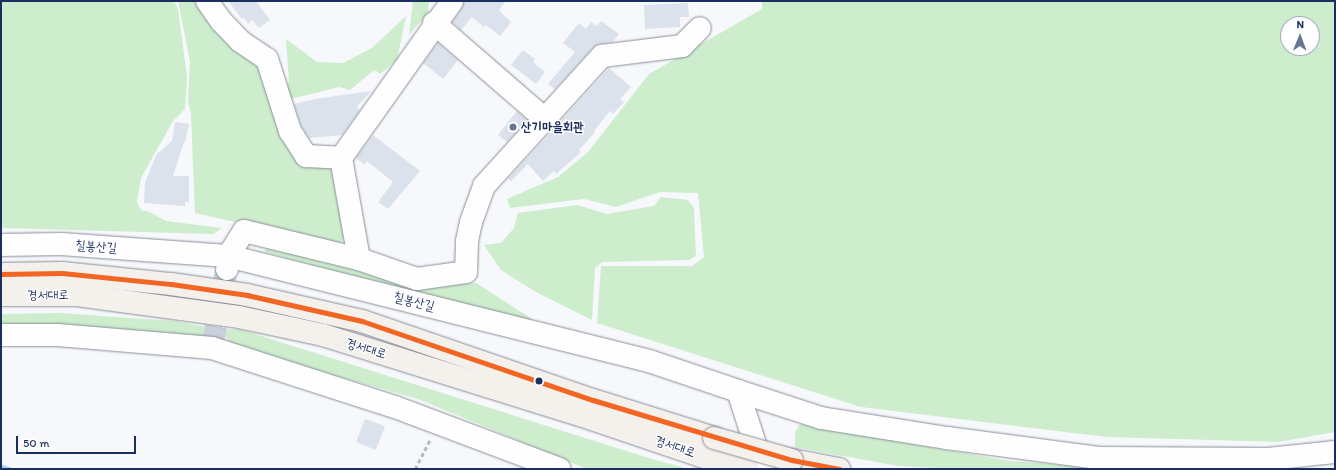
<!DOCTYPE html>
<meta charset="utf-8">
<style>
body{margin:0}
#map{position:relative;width:1336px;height:470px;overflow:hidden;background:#f6f8fb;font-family:Itim,"Poor Story",sans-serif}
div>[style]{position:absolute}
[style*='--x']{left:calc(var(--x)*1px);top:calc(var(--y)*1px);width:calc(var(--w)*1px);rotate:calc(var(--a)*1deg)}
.green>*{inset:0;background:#cdedcd}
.stream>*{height:5px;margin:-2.5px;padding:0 2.5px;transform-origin:2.5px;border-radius:2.5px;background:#abd2ee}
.building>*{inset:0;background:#dce2eb}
.minor-tunnel>*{height:22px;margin-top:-11px;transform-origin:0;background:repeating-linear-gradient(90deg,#cad0dc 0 22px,transparent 0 33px)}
.path>*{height:2.5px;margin-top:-1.25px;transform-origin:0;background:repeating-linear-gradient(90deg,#b8bbc0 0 4px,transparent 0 7px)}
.roads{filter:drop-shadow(0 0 1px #8a8e99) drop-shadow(0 0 1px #8a8e99)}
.minor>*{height:22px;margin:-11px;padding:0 11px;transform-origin:11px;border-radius:11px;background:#fefefe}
.major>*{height:22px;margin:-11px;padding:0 11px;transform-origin:11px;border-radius:11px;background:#f4f0eb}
.bridges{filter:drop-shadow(0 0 1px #8a8e99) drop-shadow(0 0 1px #8a8e99)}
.major-bridge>*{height:22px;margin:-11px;padding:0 11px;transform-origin:11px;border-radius:11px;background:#f4f0eb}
.bus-1>*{height:5px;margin:-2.5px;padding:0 2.5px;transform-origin:2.5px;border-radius:2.5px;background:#f26522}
.dots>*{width:11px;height:11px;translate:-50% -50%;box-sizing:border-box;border:2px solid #fff;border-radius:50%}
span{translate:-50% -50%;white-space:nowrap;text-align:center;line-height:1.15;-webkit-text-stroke:3px #fff;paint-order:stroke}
.poi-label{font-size:13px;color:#1b2f5e;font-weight:700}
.left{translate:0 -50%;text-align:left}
.street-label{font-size:13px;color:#1b2f5e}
.frame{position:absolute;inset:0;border:2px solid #1b2f5e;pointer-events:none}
.north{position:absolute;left:1280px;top:16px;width:40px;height:40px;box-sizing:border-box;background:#fff;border:1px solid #a4acbf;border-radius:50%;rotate:1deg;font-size:11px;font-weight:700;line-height:16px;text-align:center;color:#1b2f5e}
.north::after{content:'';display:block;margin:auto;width:14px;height:18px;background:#687595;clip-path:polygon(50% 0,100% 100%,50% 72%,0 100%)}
.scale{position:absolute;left:16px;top:436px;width:120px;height:18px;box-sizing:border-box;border:2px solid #1b2f5e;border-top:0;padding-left:5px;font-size:12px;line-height:14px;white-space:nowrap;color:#1b2f5e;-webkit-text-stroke:3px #fff;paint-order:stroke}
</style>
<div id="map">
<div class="green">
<i style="clip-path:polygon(1px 1px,174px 1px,178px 9px,187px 77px,185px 109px,173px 121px,141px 178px,137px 202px,141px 210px,150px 212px,166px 221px,222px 228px,213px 234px,1px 228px)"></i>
<i style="clip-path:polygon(178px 1px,198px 1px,259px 65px,281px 133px,333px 163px,346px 235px,341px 242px,332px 244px,195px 213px,191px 114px,188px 102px,190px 62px)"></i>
<i style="clip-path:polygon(413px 1px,429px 1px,428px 13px,409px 35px)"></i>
<i style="clip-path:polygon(evenodd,762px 1px,1335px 1px,1335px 432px,1278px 442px,1107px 437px,861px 407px,597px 323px,601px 266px,692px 266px,704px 257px,698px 193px,660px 192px,616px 207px,584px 199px,510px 208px,507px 199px,558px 177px,588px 152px,649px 74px,762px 9px,762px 1px,1288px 24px,1312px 24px,1312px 48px,1288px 48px,1288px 24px)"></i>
<i style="clip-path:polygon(406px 16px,397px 60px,380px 74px,374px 70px,350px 90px,339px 87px,287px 100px,285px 92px,289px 81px,286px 39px,317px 62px,343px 63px,372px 48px)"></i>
<i style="clip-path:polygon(661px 197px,688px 200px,694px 208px,696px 256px,689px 260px,602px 262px,595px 268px,592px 320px,536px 292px,501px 270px,484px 245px,501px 243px,514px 228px,518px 213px,577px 205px,607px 214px,654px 206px)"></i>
<i style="clip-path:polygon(269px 246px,348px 268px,425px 285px,476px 283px,532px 319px,529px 324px,265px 252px,265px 250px)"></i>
<i style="clip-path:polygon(61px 313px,173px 321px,206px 327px,203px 339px,1px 327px,1px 314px)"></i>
<i style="clip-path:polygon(239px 329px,652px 459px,689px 469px,587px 469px,418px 399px,231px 346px,227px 338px,224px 337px,224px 330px)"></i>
<i style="clip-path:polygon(800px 424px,1009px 461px,1120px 469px,957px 469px,898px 466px,795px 447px,795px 432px)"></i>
</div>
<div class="stream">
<i style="--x:1;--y:467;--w:8;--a:14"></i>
</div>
<div class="building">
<i style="clip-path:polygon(228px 1px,256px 1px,270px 20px,259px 28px,252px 20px,248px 24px,244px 18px,242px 19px)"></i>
<i style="clip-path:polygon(464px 1px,506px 1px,499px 10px,511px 22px,500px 36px,486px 25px,484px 27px,472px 17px,461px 30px,452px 22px,462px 8px)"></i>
<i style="clip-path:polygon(688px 3px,689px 17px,680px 17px,680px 27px,645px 29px,644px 5px)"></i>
<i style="clip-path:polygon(601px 21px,619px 34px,613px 42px,600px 44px,593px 48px,555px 89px,548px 84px,575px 52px,563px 43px,579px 23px,586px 29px,591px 22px,597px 26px)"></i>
<i style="clip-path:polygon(438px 43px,458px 60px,443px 79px,423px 63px)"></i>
<i style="clip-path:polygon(523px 50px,535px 59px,533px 62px,545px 72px,536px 84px,511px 65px)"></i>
<i style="clip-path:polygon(609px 68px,631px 87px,620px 99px,624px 102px,613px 114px,610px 111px,594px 131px,595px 132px,579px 150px,581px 152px,556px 174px,554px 171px,543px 181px,528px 164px,511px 181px,508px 179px)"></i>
<i style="clip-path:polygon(371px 91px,357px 107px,360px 110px,342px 135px,309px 138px,301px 126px,294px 104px,315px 99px)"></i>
<i style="clip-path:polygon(517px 111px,527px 120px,507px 142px,498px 135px)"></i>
<i style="clip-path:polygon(175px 122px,189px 124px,185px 142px,184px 142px,173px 176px,189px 176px,189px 202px,185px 202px,185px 206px,144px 203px,145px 183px,156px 155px,172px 141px)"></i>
<i style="clip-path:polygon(373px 135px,420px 171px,388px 209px,378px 202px,393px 182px,367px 161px,365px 165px,356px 158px)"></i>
<i style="clip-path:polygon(365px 419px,385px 426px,376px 450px,356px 442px)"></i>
</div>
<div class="minor-tunnel">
<i style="--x:212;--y:348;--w:77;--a:-79.6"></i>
</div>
<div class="path">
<i style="--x:415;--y:469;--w:33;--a:-63"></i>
</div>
<div class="roads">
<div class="minor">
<i style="--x:207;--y:1;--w:24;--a:55"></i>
<i style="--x:221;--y:21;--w:28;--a:46"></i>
<i style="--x:240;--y:41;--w:32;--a:34"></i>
<i style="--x:267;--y:59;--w:76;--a:72.3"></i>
<i style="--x:290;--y:131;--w:30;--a:57"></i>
<i style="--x:306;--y:156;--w:35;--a:3"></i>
<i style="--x:434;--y:23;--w:147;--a:40.9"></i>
<i style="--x:1;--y:245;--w:60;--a:-1"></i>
<i style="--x:61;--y:244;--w:167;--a:4.1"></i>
<i style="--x:228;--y:256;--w:434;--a:14"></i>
<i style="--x:649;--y:361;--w:94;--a:18.6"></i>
<i style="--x:738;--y:391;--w:82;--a:72.2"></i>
<i style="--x:359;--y:259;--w:61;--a:19"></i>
<i style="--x:417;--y:279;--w:49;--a:-8.1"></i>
<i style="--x:466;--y:272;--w:31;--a:-88"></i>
<i style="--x:467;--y:241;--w:19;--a:-78"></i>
<i style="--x:471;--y:222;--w:38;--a:-70"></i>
<i style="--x:484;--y:186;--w:176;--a:-47.8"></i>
<i style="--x:602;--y:56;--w:81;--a:-7.1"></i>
<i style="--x:682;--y:46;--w:25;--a:-45"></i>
<i style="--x:227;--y:269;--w:20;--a:-75"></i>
<i style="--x:232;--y:250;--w:22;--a:-58"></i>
<i style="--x:244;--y:231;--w:118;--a:13.7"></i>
<i style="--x:359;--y:259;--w:103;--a:-100.1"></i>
<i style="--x:341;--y:158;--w:192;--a:-54.7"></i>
<i style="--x:1;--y:335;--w:57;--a:0"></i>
<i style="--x:58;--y:335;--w:155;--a:4.8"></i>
<i style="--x:212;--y:348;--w:192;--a:17.9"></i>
<i style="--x:395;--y:407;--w:176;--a:20.6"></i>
<i style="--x:738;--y:391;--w:87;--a:18"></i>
<i style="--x:821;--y:418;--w:128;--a:9"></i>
<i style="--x:947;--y:438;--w:153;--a:7.5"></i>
<i style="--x:1099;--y:458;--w:169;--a:0.3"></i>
<i style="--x:1268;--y:459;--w:67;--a:-6"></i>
</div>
<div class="major">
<i style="--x:1;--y:274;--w:61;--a:-0.9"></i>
<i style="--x:62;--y:273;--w:110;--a:5.8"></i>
<i style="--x:171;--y:284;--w:77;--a:8.2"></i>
<i style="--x:247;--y:295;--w:118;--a:12.7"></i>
<i style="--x:362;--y:321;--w:244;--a:18.9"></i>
<i style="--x:593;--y:400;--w:127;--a:17.4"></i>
<i style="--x:1;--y:295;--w:76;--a:0"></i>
<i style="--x:77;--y:295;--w:163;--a:7.7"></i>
<i style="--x:239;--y:317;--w:86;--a:12.1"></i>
<i style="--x:323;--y:335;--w:282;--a:17.3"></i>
<i style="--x:592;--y:419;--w:134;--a:18.7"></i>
<i style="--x:719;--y:462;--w:30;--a:14"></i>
<i style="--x:792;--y:460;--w:48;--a:10.8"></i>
</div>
</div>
<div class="bridges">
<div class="major-bridge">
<i style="--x:714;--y:438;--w:81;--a:15.8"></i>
</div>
</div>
<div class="bus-1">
<i style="--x:1;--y:274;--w:61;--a:-0.9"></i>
<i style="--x:62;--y:273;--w:110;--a:5.8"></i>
<i style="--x:171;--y:284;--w:77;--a:8.2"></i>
<i style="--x:247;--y:295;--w:118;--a:12.7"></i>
<i style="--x:362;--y:321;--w:244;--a:18.9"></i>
<i style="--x:593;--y:400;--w:208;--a:16.8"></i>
<i style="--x:792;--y:460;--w:48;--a:10.8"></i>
</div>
<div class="dots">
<i style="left:513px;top:127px;background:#687595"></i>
<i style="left:539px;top:381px;background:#1b2f5e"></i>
</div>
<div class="poi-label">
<span class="left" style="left:521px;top:127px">산기마을회관</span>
</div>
<div class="street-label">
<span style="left:96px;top:247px;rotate:4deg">칠봉산길</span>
<span style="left:48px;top:295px">경서대로</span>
<span style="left:414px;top:302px;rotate:14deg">칠봉산길</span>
<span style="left:366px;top:349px;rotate:17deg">경서대로</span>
<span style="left:675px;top:447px;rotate:19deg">경서대로</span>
</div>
<div class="frame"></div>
<div class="north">N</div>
<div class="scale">50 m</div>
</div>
